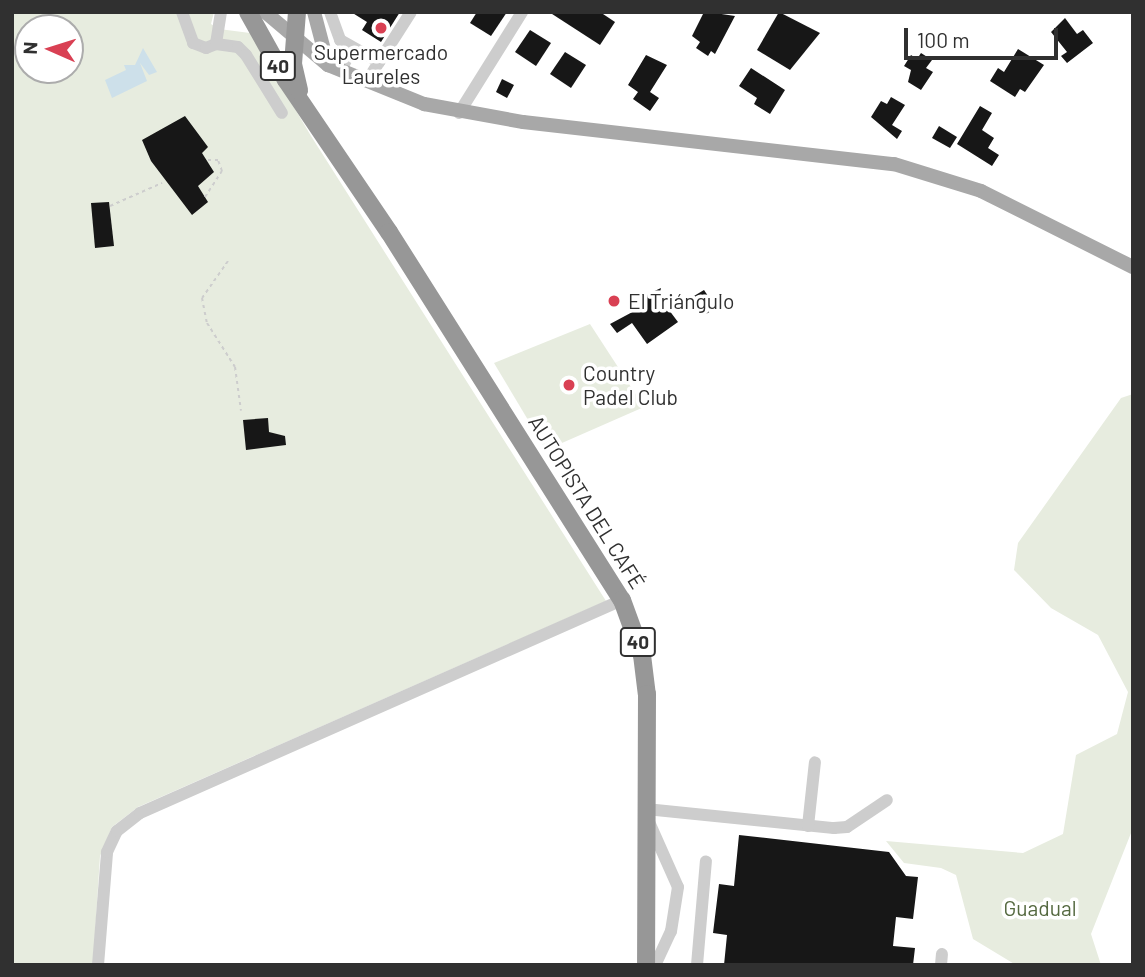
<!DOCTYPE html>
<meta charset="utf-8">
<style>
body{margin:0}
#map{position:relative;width:1145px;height:977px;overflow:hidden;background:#fff;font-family:Barlow,sans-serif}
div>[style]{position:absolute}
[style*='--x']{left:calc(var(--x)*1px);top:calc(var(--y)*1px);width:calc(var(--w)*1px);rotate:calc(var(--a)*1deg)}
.green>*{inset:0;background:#e7ecdf}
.water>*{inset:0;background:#cde0ea}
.building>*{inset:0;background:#171717}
.path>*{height:2px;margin-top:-1px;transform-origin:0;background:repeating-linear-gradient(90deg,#cdcdcd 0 3.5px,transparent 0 7px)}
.minor>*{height:12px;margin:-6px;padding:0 6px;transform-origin:6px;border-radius:6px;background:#cdcdcd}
.major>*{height:14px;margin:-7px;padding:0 7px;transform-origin:7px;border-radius:7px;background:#a8a8a8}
.highway>*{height:18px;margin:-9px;padding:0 9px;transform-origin:9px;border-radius:9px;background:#979797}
.dots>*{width:19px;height:19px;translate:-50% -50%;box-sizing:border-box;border:4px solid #fff;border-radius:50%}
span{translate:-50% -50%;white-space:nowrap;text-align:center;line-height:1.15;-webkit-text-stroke:7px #fff;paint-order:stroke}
.shield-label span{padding:2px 5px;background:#fff;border:2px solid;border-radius:5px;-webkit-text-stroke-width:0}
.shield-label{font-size:19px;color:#303030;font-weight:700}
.poi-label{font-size:21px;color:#303030}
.left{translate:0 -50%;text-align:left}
.street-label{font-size:21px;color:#303030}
.park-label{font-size:21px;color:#556940}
.frame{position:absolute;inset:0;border:14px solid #303030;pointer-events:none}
.north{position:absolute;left:14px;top:14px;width:70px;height:70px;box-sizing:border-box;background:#fff;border:2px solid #acacac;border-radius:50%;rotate:273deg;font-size:19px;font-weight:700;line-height:28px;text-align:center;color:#303030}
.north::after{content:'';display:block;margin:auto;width:24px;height:32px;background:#d94053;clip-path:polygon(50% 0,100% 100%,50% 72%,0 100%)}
.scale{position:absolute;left:904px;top:28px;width:154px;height:32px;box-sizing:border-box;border:4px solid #303030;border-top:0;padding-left:9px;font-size:21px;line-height:24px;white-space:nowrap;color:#303030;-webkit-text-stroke:5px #fff;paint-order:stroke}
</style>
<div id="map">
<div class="green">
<i style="clip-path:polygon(evenodd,12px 12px,214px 12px,211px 24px,219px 29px,250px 33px,311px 136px,606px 601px,138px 807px,112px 827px,100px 856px,93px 965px,12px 965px,12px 12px,28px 28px,70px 28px,70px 70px,28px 70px,28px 28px)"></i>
<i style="clip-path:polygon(590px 324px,644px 407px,546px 450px,494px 363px)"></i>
<i style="clip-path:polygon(1133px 394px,1133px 828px,1091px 934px,1101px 965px,1016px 965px,973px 939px,956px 875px,941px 868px,904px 863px,886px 841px,1023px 853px,1063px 834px,1076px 755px,1117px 734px,1128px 692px,1098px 635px,1051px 608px,1014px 570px,1018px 543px,1121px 398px)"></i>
</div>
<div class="water">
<i style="clip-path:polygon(143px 48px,157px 72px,149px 75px,140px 63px,147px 81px,112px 98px,105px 80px,126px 70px,124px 65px,135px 65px)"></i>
</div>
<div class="building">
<i style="clip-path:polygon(351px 12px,400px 12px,381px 42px,362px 30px,367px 22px)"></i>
<i style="clip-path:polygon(477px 12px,507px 12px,491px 36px,470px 23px)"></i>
<i style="clip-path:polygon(549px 12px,600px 12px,615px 22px,600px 45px)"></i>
<i style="clip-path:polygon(708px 12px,735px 16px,715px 54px,711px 51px,708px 56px,696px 48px,700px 42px,692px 36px,703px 14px)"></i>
<i style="clip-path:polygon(779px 12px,820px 33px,790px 70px,757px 50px)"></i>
<i style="clip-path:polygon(1065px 18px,1077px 34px,1083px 30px,1093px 43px,1067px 63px,1061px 56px,1067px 52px,1051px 32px)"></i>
<i style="clip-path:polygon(530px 30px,551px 43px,536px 66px,515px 52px)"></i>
<i style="clip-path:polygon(1018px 49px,1044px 65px,1025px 92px,1020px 89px,1015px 97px,990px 81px,998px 68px,1004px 72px)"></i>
<i style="clip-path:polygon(565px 52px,586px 65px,571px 88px,550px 74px)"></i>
<i style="clip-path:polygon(921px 53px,932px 60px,926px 68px,933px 72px,921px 90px,908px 82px,911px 70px,904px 66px,911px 55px,917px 59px)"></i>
<i style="clip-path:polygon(646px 55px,667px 65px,650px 92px,659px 98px,650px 111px,633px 99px,638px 92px,628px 85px)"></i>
<i style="clip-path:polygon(751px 68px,785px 90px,770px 114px,754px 104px,757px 98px,739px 86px)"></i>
<i style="clip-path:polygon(502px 79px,514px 85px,507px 98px,496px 92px)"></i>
<i style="clip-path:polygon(891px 97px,905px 105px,892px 125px,902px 131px,897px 139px,871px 117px,881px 101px,887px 104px)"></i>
<i style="clip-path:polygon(980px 106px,992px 113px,982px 130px,994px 138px,988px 148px,999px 155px,992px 166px,957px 144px)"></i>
<i style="clip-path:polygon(185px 116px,208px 147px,202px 153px,214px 172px,198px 186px,208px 202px,192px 215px,151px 161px,142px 140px)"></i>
<i style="clip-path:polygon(939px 126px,957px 137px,950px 148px,932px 138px)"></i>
<i style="clip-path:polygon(109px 202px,114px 246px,95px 248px,91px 203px)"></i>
<i style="clip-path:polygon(661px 288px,659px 297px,671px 300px,669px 310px,678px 322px,647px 344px,632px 323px,617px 333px,610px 324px,638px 309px,648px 294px)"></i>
<i style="clip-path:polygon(704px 290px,716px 308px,706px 314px,694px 296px)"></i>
<i style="clip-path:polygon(268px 418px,269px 432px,285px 436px,286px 445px,246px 450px,243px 420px)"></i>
<i style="clip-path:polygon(739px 835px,889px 852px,906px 876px,918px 877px,913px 919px,896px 917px,893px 946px,915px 948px,913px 965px,724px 965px,727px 935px,713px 933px,719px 884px,734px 886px)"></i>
</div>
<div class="path">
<i style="--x:205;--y:197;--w:31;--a:-57"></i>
<i style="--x:222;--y:171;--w:12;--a:-110"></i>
<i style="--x:218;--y:160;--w:12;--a:180"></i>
<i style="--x:110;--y:206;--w:57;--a:-23.9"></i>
<i style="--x:228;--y:261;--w:45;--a:125.1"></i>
<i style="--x:202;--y:298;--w:25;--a:79"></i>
<i style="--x:207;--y:323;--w:52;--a:57.5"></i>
<i style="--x:235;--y:367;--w:44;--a:82.2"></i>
</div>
<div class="minor">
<i style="--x:182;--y:12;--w:33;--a:70"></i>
<i style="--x:193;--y:43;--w:14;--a:21"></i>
<i style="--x:206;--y:48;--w:11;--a:-22"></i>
<i style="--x:221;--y:12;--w:32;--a:99"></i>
<i style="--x:216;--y:44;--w:22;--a:8"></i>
<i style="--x:238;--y:47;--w:11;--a:45"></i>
<i style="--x:246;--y:55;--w:68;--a:58.2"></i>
<i style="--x:330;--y:12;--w:30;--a:70"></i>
<i style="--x:340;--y:40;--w:45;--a:29.4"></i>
<i style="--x:379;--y:62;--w:22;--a:122"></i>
<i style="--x:379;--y:62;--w:59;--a:-57.4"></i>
<i style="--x:341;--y:70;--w:25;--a:-63"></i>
<i style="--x:459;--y:113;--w:119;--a:-58"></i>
<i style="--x:646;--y:809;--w:189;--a:5.8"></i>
<i style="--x:834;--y:828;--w:13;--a:-4"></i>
<i style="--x:847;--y:827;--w:48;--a:-34"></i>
<i style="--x:649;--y:822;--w:71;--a:66"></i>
<i style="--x:678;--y:887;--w:45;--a:99"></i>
<i style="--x:671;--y:931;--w:38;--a:115"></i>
<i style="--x:808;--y:826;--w:64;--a:-83.8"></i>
<i style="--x:98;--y:965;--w:113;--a:-85.4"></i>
<i style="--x:107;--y:852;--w:23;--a:-65"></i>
<i style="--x:117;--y:831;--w:29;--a:-38"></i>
<i style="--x:140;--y:813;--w:527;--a:-23.84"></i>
<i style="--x:697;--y:965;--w:104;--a:-85.1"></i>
<i style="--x:941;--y:965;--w:11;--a:-85"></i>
</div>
<div class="major">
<i style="--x:265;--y:12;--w:82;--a:40.1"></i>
<i style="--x:328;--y:65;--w:104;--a:22.1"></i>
<i style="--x:424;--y:104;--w:101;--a:10.3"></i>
<i style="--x:523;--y:122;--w:373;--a:6.5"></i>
<i style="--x:894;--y:164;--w:91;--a:17.2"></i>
<i style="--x:981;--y:191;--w:170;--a:26.6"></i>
<i style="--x:314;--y:12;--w:55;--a:75.2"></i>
</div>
<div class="highway">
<i style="--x:248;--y:12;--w:78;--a:60.8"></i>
<i style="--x:286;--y:80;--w:184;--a:55.9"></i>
<i style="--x:389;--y:232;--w:436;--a:57.7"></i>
<i style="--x:622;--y:600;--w:59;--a:70"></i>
<i style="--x:642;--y:655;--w:39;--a:83"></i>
<i style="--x:647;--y:694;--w:271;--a:90.2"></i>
<i style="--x:297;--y:12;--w:52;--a:94.4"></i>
<i style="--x:293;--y:64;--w:27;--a:77"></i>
</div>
<div class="dots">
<i style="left:381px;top:28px;background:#d94053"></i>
<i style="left:614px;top:301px;background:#d94053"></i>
<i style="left:569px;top:385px;background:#d94053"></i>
</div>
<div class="shield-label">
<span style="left:278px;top:66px">40</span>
<span style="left:638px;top:642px">40</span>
</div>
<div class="poi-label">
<span style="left:381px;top:64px">Supermercado<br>Laureles</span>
<span class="left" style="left:628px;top:301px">El Triángulo</span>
<span class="left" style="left:583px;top:385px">Country<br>Padel Club</span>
</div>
<div class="street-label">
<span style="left:587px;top:502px;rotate:58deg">AUTOPISTA DEL CAFÉ</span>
</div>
<div class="park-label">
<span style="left:1040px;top:908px">Guadual</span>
</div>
<div class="frame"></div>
<div class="north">N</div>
<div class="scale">100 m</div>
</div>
